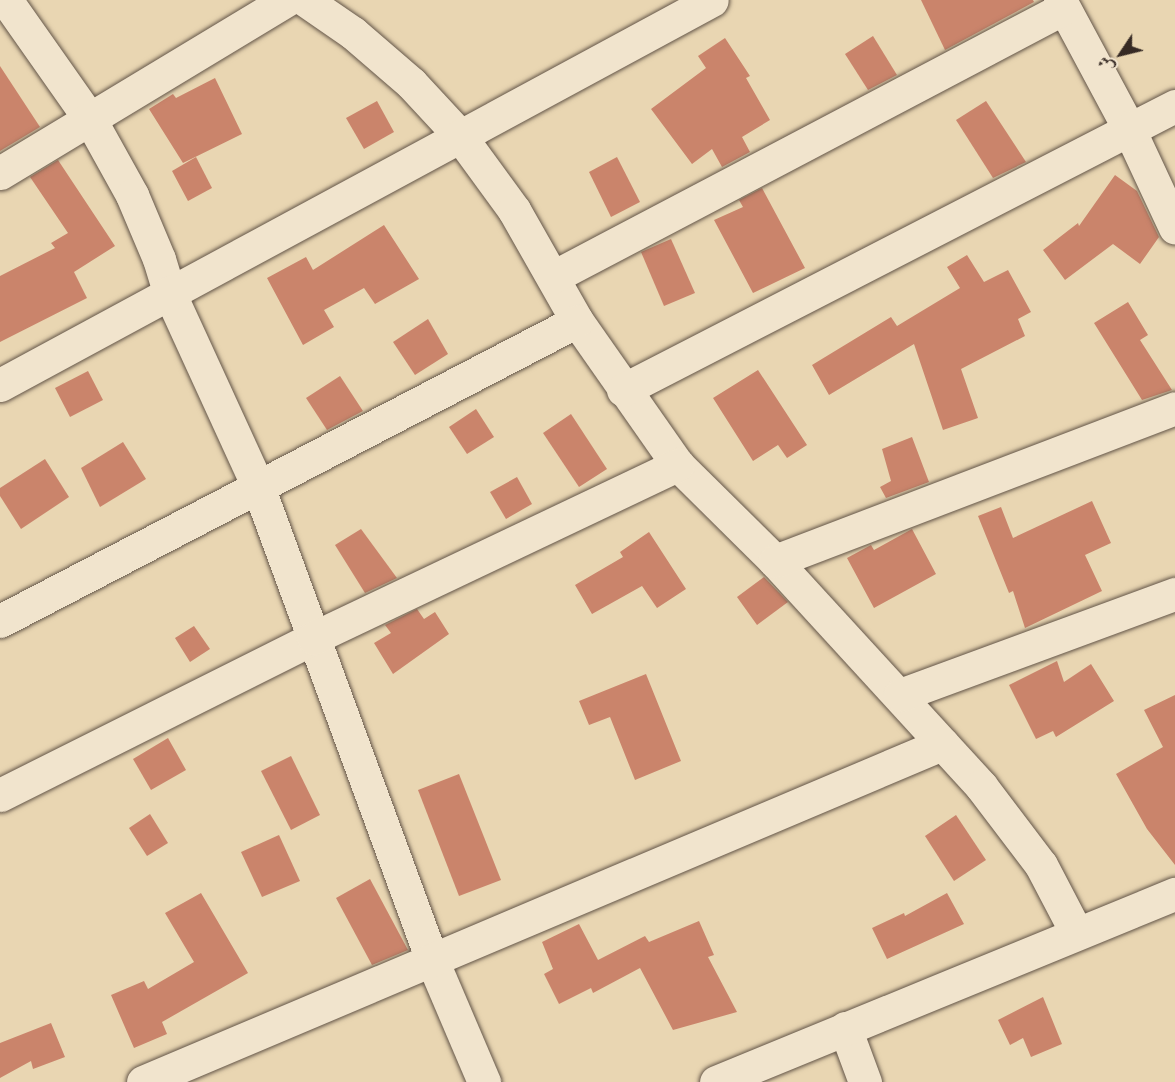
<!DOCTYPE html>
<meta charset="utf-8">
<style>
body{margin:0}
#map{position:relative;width:1175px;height:1082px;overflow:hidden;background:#e9d6b2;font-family:"IM FELL Double Pica",Amiri,serif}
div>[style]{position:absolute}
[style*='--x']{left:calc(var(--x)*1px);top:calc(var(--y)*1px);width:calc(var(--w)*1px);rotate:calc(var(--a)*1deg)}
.building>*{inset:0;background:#ca846b}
.roads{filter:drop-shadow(0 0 2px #635548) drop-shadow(0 0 2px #635548)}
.minor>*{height:33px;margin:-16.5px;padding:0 16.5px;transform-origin:16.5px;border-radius:16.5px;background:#f1e4cd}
span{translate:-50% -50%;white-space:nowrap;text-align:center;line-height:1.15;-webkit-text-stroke:5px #f1e4cd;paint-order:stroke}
.north{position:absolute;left:1091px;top:24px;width:60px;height:60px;-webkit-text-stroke:4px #f1e4cd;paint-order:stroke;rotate:235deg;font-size:16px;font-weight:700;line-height:24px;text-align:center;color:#362a24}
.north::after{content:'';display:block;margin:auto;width:21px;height:27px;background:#362a24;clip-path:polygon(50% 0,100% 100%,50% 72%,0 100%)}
</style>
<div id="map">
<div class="building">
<i style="clip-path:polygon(921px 0,1033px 0,1034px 2px,945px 50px)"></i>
<i style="clip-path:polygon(873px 36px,897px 75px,868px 90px,845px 54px)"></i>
<i style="clip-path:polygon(725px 38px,750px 76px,746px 78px,770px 120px,742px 137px,750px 152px,722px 167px,712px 149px,692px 164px,651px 109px,706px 68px,698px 56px)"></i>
<i style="clip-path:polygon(0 66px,40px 127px,0 151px)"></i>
<i style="clip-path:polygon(215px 78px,242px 134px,183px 163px,149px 109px,173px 94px,176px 98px)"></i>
<i style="clip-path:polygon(377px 101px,394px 132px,364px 149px,346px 118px)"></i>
<i style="clip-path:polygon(986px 101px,1026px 162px,993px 178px,956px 120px)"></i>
<i style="clip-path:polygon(196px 157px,212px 188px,188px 201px,172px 171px)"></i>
<i style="clip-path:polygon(617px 157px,640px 202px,611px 217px,589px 172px)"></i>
<i style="clip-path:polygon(58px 160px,115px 246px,74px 272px,87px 298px,0 342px,0 276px,55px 248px,51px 243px,68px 233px,30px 177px)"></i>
<i style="clip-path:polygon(1115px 175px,1137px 191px,1159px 237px,1140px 264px,1113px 244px,1065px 280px,1043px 250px,1078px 223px,1079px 226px)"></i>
<i style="clip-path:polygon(762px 188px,805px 268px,753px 293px,714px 220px,743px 207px,739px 200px)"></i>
<i style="clip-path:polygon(384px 225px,419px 279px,375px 304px,364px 288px,324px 310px,334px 327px,303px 345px,267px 278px,306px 257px,313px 270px)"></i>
<i style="clip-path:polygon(671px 239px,695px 293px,664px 306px,641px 252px)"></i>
<i style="clip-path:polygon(967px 255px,984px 282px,1008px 270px,1031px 312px,1018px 319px,1025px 336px,961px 369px,978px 418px,943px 430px,914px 344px,829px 395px,812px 365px,891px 317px,897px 326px,960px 288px,947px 267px)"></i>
<i style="clip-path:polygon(1128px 302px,1148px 335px,1140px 340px,1172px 390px,1142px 400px,1094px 323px)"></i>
<i style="clip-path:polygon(428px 319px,448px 354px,415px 375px,393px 342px)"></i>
<i style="clip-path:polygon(758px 370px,807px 445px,787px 458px,778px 445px,753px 461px,713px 398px)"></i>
<i style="clip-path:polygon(88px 371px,103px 400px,70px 417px,55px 388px)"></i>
<i style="clip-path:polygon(340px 376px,363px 411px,327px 430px,306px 398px)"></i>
<i style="clip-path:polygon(476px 409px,494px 437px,467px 454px,449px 427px)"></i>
<i style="clip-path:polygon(571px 414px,607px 469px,579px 487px,543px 433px)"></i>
<i style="clip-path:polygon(912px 437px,929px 482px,886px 498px,880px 487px,891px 481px,882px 449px)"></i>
<i style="clip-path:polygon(123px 442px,146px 479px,100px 507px,81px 468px)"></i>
<i style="clip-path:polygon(45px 459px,69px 497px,21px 529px,0 496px,0 488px)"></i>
<i style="clip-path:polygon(517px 477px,532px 504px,506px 519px,490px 492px)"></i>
<i style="clip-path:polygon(1092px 501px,1111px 543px,1085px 555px,1102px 591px,1025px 628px,1013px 591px,1009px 593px,978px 516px,1001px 507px,1013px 538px)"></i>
<i style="clip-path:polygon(361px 529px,397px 578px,365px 593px,335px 545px)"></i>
<i style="clip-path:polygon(912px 529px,936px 574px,874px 608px,847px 558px,871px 545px,874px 550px)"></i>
<i style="clip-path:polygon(649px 532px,686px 589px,657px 608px,642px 586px,592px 614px,575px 585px,623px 557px,620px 552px)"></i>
<i style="clip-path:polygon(764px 577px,788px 602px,757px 625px,737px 597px)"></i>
<i style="clip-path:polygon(417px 609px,424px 619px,435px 612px,449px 634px,393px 674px,374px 643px,391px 633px,385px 625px)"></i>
<i style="clip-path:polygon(194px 626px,210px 649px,190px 662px,175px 638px)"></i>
<i style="clip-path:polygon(1057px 661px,1064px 682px,1091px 664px,1114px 701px,1056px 737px,1053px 731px,1036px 739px,1009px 685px)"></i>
<i style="clip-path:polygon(646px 674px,681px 761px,635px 780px,610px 717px,589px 725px,579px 701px)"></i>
<i style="clip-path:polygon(1175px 695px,1175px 865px,1147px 829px,1116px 774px,1163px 747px,1144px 710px)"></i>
<i style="clip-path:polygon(168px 738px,186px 770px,151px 790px,133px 759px)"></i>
<i style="clip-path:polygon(291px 756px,320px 815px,291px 830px,261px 771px)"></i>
<i style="clip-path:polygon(459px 774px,501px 880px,459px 896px,418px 790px)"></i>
<i style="clip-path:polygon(150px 814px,168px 843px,147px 856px,129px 828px)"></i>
<i style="clip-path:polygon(956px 815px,986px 860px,954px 881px,925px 836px)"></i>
<i style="clip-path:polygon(279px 835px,300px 881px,262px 897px,241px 852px)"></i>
<i style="clip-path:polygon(370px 879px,408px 950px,372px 965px,336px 898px)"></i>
<i style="clip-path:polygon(201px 893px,248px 973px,162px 1022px,167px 1034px,134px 1048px,111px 995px,144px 981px,148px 989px,194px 962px,165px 913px)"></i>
<i style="clip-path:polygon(947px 893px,964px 924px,887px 959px,872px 928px,904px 913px,905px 916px)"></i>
<i style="clip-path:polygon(699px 921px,714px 955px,708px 957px,737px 1012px,673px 1030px,640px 968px,593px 993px,591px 988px,559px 1004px,544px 974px,553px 969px,542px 942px,579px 924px,598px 960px,645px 936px,649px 942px)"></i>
<i style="clip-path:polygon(1043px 997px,1062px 1044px,1031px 1057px,1023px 1038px,1010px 1045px,998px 1020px)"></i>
<i style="clip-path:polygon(51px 1023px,65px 1057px,33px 1069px,31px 1061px,0 1078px,0 1043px)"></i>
</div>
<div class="roads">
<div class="minor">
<i style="--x:6;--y:0;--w:148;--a:54.9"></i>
<i style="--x:91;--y:121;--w:85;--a:61"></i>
<i style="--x:132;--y:195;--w:69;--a:67.1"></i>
<i style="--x:159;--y:259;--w:34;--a:73"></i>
<i style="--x:169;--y:292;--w:217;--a:65.4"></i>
<i style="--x:259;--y:489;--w:502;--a:69.83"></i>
<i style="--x:432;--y:960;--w:133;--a:66.9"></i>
<i style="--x:305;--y:0;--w:58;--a:34.5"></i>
<i style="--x:353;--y:33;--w:77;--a:40.8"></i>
<i style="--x:411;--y:83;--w:72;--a:47.2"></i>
<i style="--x:460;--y:136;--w:92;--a:53.9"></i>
<i style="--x:514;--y:210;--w:128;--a:60.4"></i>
<i style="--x:577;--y:321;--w:176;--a:55"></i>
<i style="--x:678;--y:465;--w:136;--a:44.7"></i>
<i style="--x:775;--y:561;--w:305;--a:47.5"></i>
<i style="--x:981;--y:786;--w:99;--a:52.8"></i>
<i style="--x:1041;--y:865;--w:76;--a:62.4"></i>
<i style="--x:1060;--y:0;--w:144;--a:61.8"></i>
<i style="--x:1128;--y:127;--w:111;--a:65"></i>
<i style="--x:0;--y:173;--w:335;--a:-31.1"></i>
<i style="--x:553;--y:277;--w:577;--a:-27.76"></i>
<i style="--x:0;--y:385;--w:809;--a:-28.4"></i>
<i style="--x:623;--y:390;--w:621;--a:-27.23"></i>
<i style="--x:775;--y:561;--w:428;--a:-20.9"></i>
<i style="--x:0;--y:621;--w:650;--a:-27.47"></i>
<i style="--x:900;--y:695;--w:293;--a:-20.2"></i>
<i style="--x:0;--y:795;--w:350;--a:-26.6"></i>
<i style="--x:313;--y:638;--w:404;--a:-25.4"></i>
<i style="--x:845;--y:1028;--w:58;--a:69.7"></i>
<i style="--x:143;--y:1082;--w:868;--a:-22.93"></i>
<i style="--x:716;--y:1082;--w:496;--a:-22.3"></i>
</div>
</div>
<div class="north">ش</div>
</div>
